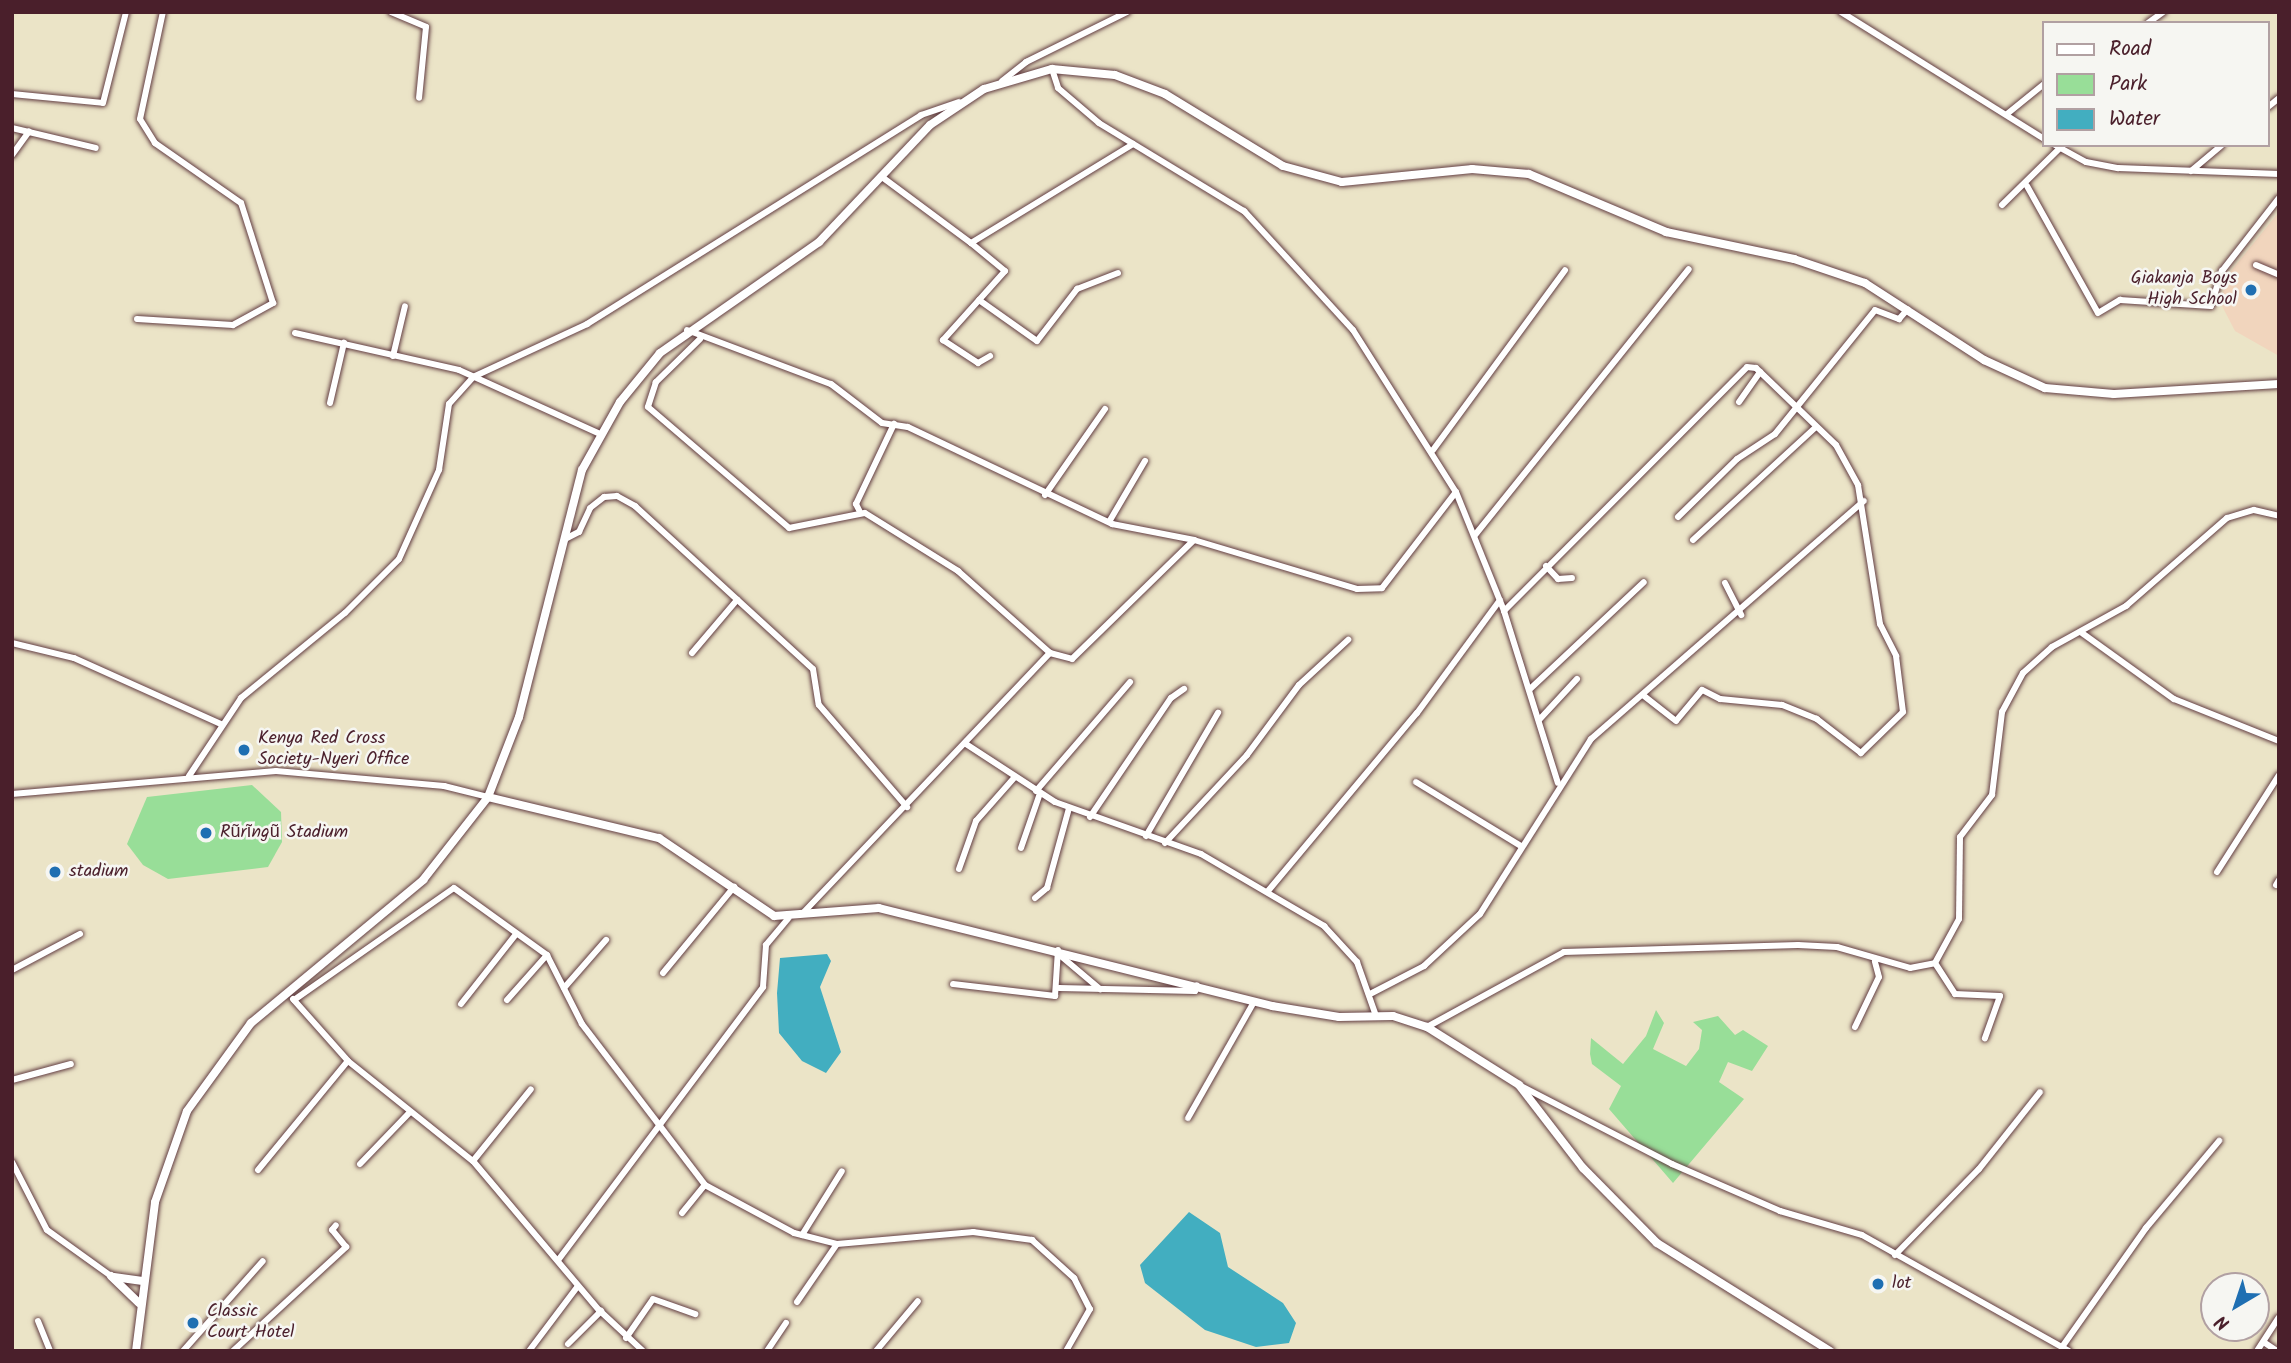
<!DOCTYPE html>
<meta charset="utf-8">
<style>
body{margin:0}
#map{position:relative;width:2291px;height:1363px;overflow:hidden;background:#ebe4c7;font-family:Kalam,sans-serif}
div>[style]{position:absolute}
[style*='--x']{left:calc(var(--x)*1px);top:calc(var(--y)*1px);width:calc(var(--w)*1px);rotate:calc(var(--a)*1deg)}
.built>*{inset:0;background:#f1d5bd}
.green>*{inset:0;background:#98de98}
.water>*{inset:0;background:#42aec0}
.roads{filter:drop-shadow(0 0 2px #623d42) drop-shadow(0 0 2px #623d42)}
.street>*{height:6px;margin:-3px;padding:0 3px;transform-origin:3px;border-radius:3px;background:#fff}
.secondary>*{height:8px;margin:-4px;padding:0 4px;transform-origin:4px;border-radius:4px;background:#fff}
.dots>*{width:19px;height:19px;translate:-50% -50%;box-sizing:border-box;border:4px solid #f6f6f2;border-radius:50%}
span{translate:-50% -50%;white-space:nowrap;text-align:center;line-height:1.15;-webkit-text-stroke:5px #f6f6f2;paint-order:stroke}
.poi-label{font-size:18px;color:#4a1f2b}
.right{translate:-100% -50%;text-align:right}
.left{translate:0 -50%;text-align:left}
.frame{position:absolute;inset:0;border:14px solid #4a1f2b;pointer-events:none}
.legend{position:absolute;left:2042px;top:21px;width:228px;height:126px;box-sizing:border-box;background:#f6f6f2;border:2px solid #b1a0a2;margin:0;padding:9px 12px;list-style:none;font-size:21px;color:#4a1f2b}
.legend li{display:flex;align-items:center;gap:14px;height:35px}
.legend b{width:35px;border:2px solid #b1a0a2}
.north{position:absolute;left:2200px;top:1272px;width:70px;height:70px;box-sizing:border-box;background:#f6f6f2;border:2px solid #b1a0a2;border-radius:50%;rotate:219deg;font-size:19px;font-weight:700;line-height:28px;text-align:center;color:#4a1f2b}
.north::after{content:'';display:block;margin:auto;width:24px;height:32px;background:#1f6fb2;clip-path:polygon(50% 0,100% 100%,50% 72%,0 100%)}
</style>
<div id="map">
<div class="built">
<i style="clip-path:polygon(2279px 212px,2279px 356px,2235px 331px,2221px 304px,2226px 277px)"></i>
</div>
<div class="green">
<i style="clip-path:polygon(252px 785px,281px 812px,282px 842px,268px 867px,168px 879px,143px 865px,127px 844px,147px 797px)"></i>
<i style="clip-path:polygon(1656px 1010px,1664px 1023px,1653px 1049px,1686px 1066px,1699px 1049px,1702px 1030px,1693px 1022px,1718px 1016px,1735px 1035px,1743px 1030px,1768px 1046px,1752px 1071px,1728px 1062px,1719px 1082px,1744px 1099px,1673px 1183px,1609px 1109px,1621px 1086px,1592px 1064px,1590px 1054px,1591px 1038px,1623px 1064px,1646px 1036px)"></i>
</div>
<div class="water">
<i style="clip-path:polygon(827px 954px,831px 961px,820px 987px,841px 1052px,826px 1073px,802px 1061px,779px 1033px,777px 993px,780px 958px)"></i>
<i style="clip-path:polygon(1189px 1212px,1220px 1233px,1228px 1267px,1283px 1303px,1296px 1323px,1289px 1343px,1256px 1347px,1205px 1330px,1145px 1283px,1140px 1265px)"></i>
</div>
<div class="roads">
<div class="street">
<i style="--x:391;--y:12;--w:38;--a:23"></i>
<i style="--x:426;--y:27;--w:71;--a:95.6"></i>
<i style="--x:1841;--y:12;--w:239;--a:32"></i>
<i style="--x:2148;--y:23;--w:19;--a:-36"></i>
<i style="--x:1052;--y:69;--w:20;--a:72"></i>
<i style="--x:1058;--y:88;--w:54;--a:40.5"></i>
<i style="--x:1099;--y:123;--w:170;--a:31.3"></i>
<i style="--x:1244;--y:211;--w:161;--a:47.5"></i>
<i style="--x:1353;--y:330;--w:192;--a:57.6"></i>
<i style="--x:1456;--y:492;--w:128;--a:68"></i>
<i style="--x:1504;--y:611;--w:180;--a:72.6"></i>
<i style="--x:1002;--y:81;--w:31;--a:-38"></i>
<i style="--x:1026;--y:62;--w:113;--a:-26.3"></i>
<i style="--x:12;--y:94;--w:91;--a:5.6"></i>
<i style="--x:103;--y:103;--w:94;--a:-75.8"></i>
<i style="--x:2268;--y:107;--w:14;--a:-39"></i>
<i style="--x:2007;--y:114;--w:48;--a:-39"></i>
<i style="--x:12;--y:128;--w:86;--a:13.4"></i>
<i style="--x:2055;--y:145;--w:35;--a:29"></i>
<i style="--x:2086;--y:162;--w:33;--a:11"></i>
<i style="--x:2118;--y:168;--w:161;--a:2.1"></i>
<i style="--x:12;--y:155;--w:29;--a:-54"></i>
<i style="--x:2191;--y:171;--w:40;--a:-40"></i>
<i style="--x:882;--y:177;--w:111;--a:36.6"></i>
<i style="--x:971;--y:243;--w:190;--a:-31.4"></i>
<i style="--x:2027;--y:186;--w:145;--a:60.8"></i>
<i style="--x:2098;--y:313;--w:26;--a:-31"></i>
<i style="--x:2120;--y:300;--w:91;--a:3.8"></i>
<i style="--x:2211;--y:306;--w:37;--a:-73"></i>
<i style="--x:2222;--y:271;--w:93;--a:-52"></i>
<i style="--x:2002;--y:205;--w:81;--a:-44.5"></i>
<i style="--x:971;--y:243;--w:44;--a:39.5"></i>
<i style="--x:1005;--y:271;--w:93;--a:131.9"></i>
<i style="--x:943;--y:340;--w:42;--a:33.3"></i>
<i style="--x:978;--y:363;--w:14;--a:-30"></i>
<i style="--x:2256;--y:265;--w:25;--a:23"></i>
<i style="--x:979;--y:300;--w:71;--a:35.3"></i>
<i style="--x:1037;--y:341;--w:66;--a:-52.4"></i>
<i style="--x:1077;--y:289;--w:44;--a:-21.3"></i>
<i style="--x:137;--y:319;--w:96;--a:3.6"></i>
<i style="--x:233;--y:325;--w:46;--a:-28.8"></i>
<i style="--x:273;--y:303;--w:105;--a:-107.7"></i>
<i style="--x:241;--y:203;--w:105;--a:-145.1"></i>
<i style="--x:155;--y:143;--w:28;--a:-122"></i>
<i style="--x:140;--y:119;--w:109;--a:-77.9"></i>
<i style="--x:687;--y:330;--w:154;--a:20.6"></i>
<i style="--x:831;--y:384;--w:64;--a:37.4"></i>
<i style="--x:882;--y:423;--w:26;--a:9"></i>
<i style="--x:908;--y:427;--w:226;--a:25.4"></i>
<i style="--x:1112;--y:524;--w:84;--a:11"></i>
<i style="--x:1194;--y:540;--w:170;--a:16.7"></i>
<i style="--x:1357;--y:589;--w:25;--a:-2"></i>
<i style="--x:1382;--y:588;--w:121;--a:-52.4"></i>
<i style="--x:295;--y:333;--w:168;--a:12.7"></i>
<i style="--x:459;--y:370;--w:155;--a:24.4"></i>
<i style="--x:700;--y:339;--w:62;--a:135.7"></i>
<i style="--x:656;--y:382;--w:26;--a:108"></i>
<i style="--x:648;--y:407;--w:186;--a:40.6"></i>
<i style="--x:789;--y:528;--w:77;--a:-11.2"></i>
<i style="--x:865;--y:513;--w:110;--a:31.9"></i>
<i style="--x:958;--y:571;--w:123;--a:41.7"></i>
<i style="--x:1050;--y:653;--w:23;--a:15"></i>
<i style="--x:1072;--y:659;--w:170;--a:-44.3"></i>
<i style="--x:393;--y:356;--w:51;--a:-76.5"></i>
<i style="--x:1739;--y:402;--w:37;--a:-55"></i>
<i style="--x:330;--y:403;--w:62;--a:-76.9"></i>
<i style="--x:1433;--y:450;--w:223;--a:-53.7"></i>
<i style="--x:1045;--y:495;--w:105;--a:-55.1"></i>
<i style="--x:860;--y:512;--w:9;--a:-117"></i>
<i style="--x:856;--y:504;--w:89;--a:-64.6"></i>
<i style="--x:1678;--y:517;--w:83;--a:-44.5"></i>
<i style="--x:1737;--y:459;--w:45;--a:-33.3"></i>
<i style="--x:1775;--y:434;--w:159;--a:-51.1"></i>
<i style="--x:1875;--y:310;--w:26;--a:21"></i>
<i style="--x:1899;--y:319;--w:13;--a:-48"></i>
<i style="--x:1109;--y:522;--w:71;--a:-59.5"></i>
<i style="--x:1475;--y:535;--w:341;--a:-51.2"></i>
<i style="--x:565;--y:539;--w:16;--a:-27"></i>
<i style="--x:579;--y:532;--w:26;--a:-65"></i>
<i style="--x:590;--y:508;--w:18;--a:-38"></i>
<i style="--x:604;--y:497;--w:13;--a:-4"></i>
<i style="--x:617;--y:496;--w:21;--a:29"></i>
<i style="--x:635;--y:506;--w:241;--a:42.5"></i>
<i style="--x:813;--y:669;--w:36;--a:81"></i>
<i style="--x:819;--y:705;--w:135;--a:49.2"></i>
<i style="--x:1693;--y:540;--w:166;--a:-42.6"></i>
<i style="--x:1546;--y:566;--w:18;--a:47"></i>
<i style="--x:1558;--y:579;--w:14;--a:-4"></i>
<i style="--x:1725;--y:583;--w:36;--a:63"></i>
<i style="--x:1504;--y:611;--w:344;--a:-45.1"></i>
<i style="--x:1747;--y:367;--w:9;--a:6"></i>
<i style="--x:1756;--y:368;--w:111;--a:43.9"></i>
<i style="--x:1836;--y:445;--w:46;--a:61.2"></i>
<i style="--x:1858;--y:485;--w:141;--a:81"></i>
<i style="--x:1880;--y:624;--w:36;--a:63"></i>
<i style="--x:1896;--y:656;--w:56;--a:82.9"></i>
<i style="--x:1903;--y:712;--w:59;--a:135.7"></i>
<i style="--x:1861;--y:753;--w:56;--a:-142.3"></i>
<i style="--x:1817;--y:719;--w:38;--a:-158"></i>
<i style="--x:1782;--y:705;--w:62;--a:-174.5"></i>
<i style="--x:1720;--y:699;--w:20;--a:-153"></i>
<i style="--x:1702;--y:690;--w:40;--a:130"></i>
<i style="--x:1676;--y:721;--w:42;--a:-141.8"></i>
<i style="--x:2082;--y:633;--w:113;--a:35.7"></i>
<i style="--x:2174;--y:699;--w:113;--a:21.8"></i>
<i style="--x:12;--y:643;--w:64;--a:13.6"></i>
<i style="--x:74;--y:658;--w:161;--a:24.2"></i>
<i style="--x:692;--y:653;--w:70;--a:-49.7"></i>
<i style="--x:1530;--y:689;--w:156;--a:-43.2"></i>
<i style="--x:1539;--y:720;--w:56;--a:-47.2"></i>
<i style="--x:966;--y:744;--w:106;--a:33.1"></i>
<i style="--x:1055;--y:802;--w:155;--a:19.6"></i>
<i style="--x:1201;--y:854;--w:143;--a:30.3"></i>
<i style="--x:1324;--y:926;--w:49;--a:47.5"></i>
<i style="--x:1357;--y:962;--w:57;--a:70.6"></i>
<i style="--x:189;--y:776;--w:94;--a:-56.3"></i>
<i style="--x:241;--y:698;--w:134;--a:-39.3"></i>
<i style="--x:345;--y:613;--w:76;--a:-45"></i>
<i style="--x:399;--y:559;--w:98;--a:-65.8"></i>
<i style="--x:439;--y:470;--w:67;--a:-81.4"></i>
<i style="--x:449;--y:404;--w:36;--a:-48"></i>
<i style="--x:473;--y:377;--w:126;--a:-24.9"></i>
<i style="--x:587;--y:324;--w:394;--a:-32"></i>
<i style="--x:921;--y:115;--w:40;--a:-18.9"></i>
<i style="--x:1416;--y:782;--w:123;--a:31.4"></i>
<i style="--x:1036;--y:791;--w:144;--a:-49.2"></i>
<i style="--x:12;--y:794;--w:265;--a:-5"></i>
<i style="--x:276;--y:771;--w:169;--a:5.1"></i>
<i style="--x:444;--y:786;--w:45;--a:14"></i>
<i style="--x:1090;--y:817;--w:144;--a:-55.8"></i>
<i style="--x:1171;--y:698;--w:16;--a:-35"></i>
<i style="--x:1146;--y:836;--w:143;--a:-59.7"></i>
<i style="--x:1165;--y:843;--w:120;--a:-47"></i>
<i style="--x:1247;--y:755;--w:87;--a:-53.4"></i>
<i style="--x:1299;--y:685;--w:67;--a:-42.6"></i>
<i style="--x:1021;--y:848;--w:58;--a:-70.9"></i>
<i style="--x:959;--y:869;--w:51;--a:-70.5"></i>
<i style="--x:976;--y:821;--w:57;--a:-48.5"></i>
<i style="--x:2217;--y:872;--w:115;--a:-57.4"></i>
<i style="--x:2276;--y:885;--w:6;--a:-59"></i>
<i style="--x:1268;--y:891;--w:232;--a:-50.1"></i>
<i style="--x:1417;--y:713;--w:140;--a:-53.7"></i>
<i style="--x:1035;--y:898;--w:16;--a:-40"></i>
<i style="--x:1047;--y:888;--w:83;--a:-74.6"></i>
<i style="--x:803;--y:913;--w:359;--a:-46.5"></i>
<i style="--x:1062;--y:957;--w:50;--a:40.1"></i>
<i style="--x:1935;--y:963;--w:37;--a:57"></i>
<i style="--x:1955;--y:994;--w:45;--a:2.5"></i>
<i style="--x:2000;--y:996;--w:45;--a:109.7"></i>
<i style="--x:12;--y:970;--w:77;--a:-27.9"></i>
<i style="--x:663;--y:973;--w:112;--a:-50.5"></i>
<i style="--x:953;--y:984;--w:103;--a:6.7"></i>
<i style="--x:1055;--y:996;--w:46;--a:-86.3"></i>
<i style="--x:564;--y:988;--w:64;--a:-48.8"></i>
<i style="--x:1059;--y:988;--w:136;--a:1.3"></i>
<i style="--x:1195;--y:991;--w:6;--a:-72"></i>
<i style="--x:1372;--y:993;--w:59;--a:-27.4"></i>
<i style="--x:1424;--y:966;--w:76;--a:-42.9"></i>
<i style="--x:1480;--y:914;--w:207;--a:-57.6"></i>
<i style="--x:1591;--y:739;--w:362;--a:-41.1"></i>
<i style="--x:293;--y:999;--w:83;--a:48.4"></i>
<i style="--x:348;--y:1061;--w:160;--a:38.7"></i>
<i style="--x:473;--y:1161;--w:195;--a:49.8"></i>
<i style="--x:599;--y:1310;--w:60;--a:43"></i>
<i style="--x:294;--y:1000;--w:195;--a:-35"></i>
<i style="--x:454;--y:888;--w:115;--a:35.8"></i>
<i style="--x:547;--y:955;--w:77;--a:63.1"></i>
<i style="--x:582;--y:1024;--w:203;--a:52.6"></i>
<i style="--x:705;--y:1185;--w:101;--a:28.3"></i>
<i style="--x:794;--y:1233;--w:44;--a:14.3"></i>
<i style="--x:837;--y:1244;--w:137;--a:-5"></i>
<i style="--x:973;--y:1232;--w:60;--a:7.7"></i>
<i style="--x:1032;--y:1240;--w:57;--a:42.1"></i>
<i style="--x:1074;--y:1278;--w:35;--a:63"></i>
<i style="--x:1090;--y:1309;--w:48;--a:119.7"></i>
<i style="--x:507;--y:1000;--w:60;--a:-48.4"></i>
<i style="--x:461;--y:1004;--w:89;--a:-51.8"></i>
<i style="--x:1427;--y:1027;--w:156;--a:-28.7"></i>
<i style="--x:1564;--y:952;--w:234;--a:-1.7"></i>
<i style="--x:1798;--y:945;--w:39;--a:3"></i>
<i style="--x:1837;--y:947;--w:76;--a:16"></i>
<i style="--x:1910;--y:968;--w:25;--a:-11"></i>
<i style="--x:1935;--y:963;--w:50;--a:-61.4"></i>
<i style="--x:1959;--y:919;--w:82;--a:-89.3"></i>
<i style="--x:1960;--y:837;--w:53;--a:-52.7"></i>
<i style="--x:1992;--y:795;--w:84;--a:-83.1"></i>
<i style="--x:2002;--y:712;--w:44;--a:-61.7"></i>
<i style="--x:2023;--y:673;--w:39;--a:-42"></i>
<i style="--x:2052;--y:647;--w:85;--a:-29"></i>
<i style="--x:2126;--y:606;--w:134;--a:-41.1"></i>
<i style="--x:2227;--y:518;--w:28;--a:-17"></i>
<i style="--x:2254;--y:510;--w:26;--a:13"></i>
<i style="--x:1855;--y:1027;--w:55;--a:-64.4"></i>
<i style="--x:1879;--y:977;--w:16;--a:-105"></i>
<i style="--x:12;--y:1080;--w:61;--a:-15.2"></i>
<i style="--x:1521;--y:1086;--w:170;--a:27.3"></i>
<i style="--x:1672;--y:1164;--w:118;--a:23.5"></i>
<i style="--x:1780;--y:1211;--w:85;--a:16.3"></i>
<i style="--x:1862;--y:1235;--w:237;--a:29.3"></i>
<i style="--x:1188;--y:1118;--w:133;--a:-60.4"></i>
<i style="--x:473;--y:1161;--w:92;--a:-51.1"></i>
<i style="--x:12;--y:1162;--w:76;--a:62.8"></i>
<i style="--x:47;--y:1230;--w:79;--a:35.7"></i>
<i style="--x:360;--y:1164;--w:72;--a:-46.1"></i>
<i style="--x:258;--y:1170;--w:141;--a:-50.5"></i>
<i style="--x:682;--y:1213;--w:36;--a:-51"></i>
<i style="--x:802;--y:1235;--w:75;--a:-58"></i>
<i style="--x:1895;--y:1255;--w:120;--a:-45.7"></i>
<i style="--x:1979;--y:1169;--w:98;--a:-51.6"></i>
<i style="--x:559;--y:1259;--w:340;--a:-53.1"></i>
<i style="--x:763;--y:987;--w:42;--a:-85.9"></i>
<i style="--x:766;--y:945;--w:35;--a:-50"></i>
<i style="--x:797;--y:1302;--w:70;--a:-55.4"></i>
<i style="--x:38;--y:1321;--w:32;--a:68"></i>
<i style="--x:626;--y:1338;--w:47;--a:-55.3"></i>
<i style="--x:653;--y:1299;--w:45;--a:19.7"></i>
<i style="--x:2265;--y:1343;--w:14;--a:34"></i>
<i style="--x:568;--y:1344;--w:47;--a:-45"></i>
<i style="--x:2062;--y:1347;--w:146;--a:-54.8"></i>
<i style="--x:2146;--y:1228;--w:114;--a:-50"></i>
<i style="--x:183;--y:1351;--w:120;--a:-48.4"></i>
<i style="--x:233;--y:1351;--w:154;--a:-42.6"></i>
<i style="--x:346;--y:1247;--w:22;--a:-129"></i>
<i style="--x:332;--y:1230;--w:6;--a:-51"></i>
<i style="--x:529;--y:1351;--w:81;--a:-53"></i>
<i style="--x:767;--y:1351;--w:34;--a:-56"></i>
<i style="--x:876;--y:1351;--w:65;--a:-50"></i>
<i style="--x:2257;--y:1351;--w:40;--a:-57.1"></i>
</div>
<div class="secondary">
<i style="--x:488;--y:797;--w:176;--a:13.5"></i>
<i style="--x:659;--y:838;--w:139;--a:34.1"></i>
<i style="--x:774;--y:916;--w:105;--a:-4.4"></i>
<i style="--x:879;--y:908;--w:405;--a:14"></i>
<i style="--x:1272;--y:1006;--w:68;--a:9.3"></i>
<i style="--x:1339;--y:1017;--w:54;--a:-1.1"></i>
<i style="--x:1393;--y:1016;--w:36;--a:18"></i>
<i style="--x:1427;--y:1027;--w:109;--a:32.2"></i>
<i style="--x:1519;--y:1085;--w:105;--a:52.4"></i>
<i style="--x:1583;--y:1168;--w:105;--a:45.4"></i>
<i style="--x:1657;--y:1243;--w:204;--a:32"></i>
<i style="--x:111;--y:1276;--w:39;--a:44"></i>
<i style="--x:114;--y:1277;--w:27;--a:8"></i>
<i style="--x:136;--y:1351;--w:150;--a:-82.7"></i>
<i style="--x:155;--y:1202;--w:96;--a:-70.6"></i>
<i style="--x:187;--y:1111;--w:109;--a:-54"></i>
<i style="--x:251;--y:1023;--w:224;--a:-39.7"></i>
<i style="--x:423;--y:880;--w:105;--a:-51.9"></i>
<i style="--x:488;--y:797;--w:86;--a:-68.8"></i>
<i style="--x:519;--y:717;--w:255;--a:-75.7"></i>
<i style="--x:582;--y:470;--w:78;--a:-60.8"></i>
<i style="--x:620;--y:402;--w:63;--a:-50.8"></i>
<i style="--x:660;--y:353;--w:194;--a:-34.9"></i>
<i style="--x:819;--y:242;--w:161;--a:-46.5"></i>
<i style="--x:930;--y:125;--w:65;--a:-33.7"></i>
<i style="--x:984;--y:89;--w:71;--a:-16.4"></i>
<i style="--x:1052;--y:69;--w:63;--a:5.4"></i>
<i style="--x:1115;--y:75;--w:53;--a:20.8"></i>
<i style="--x:1165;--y:94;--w:138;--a:31.4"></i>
<i style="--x:1283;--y:166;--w:61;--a:15.2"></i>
<i style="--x:1342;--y:182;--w:131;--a:-5.7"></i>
<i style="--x:1472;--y:169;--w:57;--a:5"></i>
<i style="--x:1529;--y:174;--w:149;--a:22.9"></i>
<i style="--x:1666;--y:232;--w:131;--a:11.9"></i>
<i style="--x:1794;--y:259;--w:75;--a:18.7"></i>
<i style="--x:1865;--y:283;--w:142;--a:32.9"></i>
<i style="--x:1984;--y:360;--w:67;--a:24.7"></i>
<i style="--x:2045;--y:388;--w:69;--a:5"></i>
<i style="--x:2114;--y:394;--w:165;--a:-3.5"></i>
</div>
</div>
<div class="dots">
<i style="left:2251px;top:290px;background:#1f6fb2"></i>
<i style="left:244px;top:750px;background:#1f6fb2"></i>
<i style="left:206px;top:833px;background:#1f6fb2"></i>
<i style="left:55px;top:872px;background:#1f6fb2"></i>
<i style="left:1878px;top:1284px;background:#1f6fb2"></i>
<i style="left:193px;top:1323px;background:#1f6fb2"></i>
</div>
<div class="poi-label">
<span class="right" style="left:2237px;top:290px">Giakanja Boys<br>High School</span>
<span class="left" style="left:258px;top:750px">Kenya Red Cross<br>Society-Nyeri Office</span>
<span class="left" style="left:220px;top:833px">Rũrĩngũ Stadium</span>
<span class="left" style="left:69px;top:872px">stadium</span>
<span class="left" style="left:1892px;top:1284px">lot</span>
<span class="left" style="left:207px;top:1323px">Classic<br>Court Hotel</span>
</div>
<div class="frame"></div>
<ul class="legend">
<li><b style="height:9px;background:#fff"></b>Road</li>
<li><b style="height:19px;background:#98de98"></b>Park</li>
<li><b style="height:19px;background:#42aec0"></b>Water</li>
</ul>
<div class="north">N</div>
</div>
